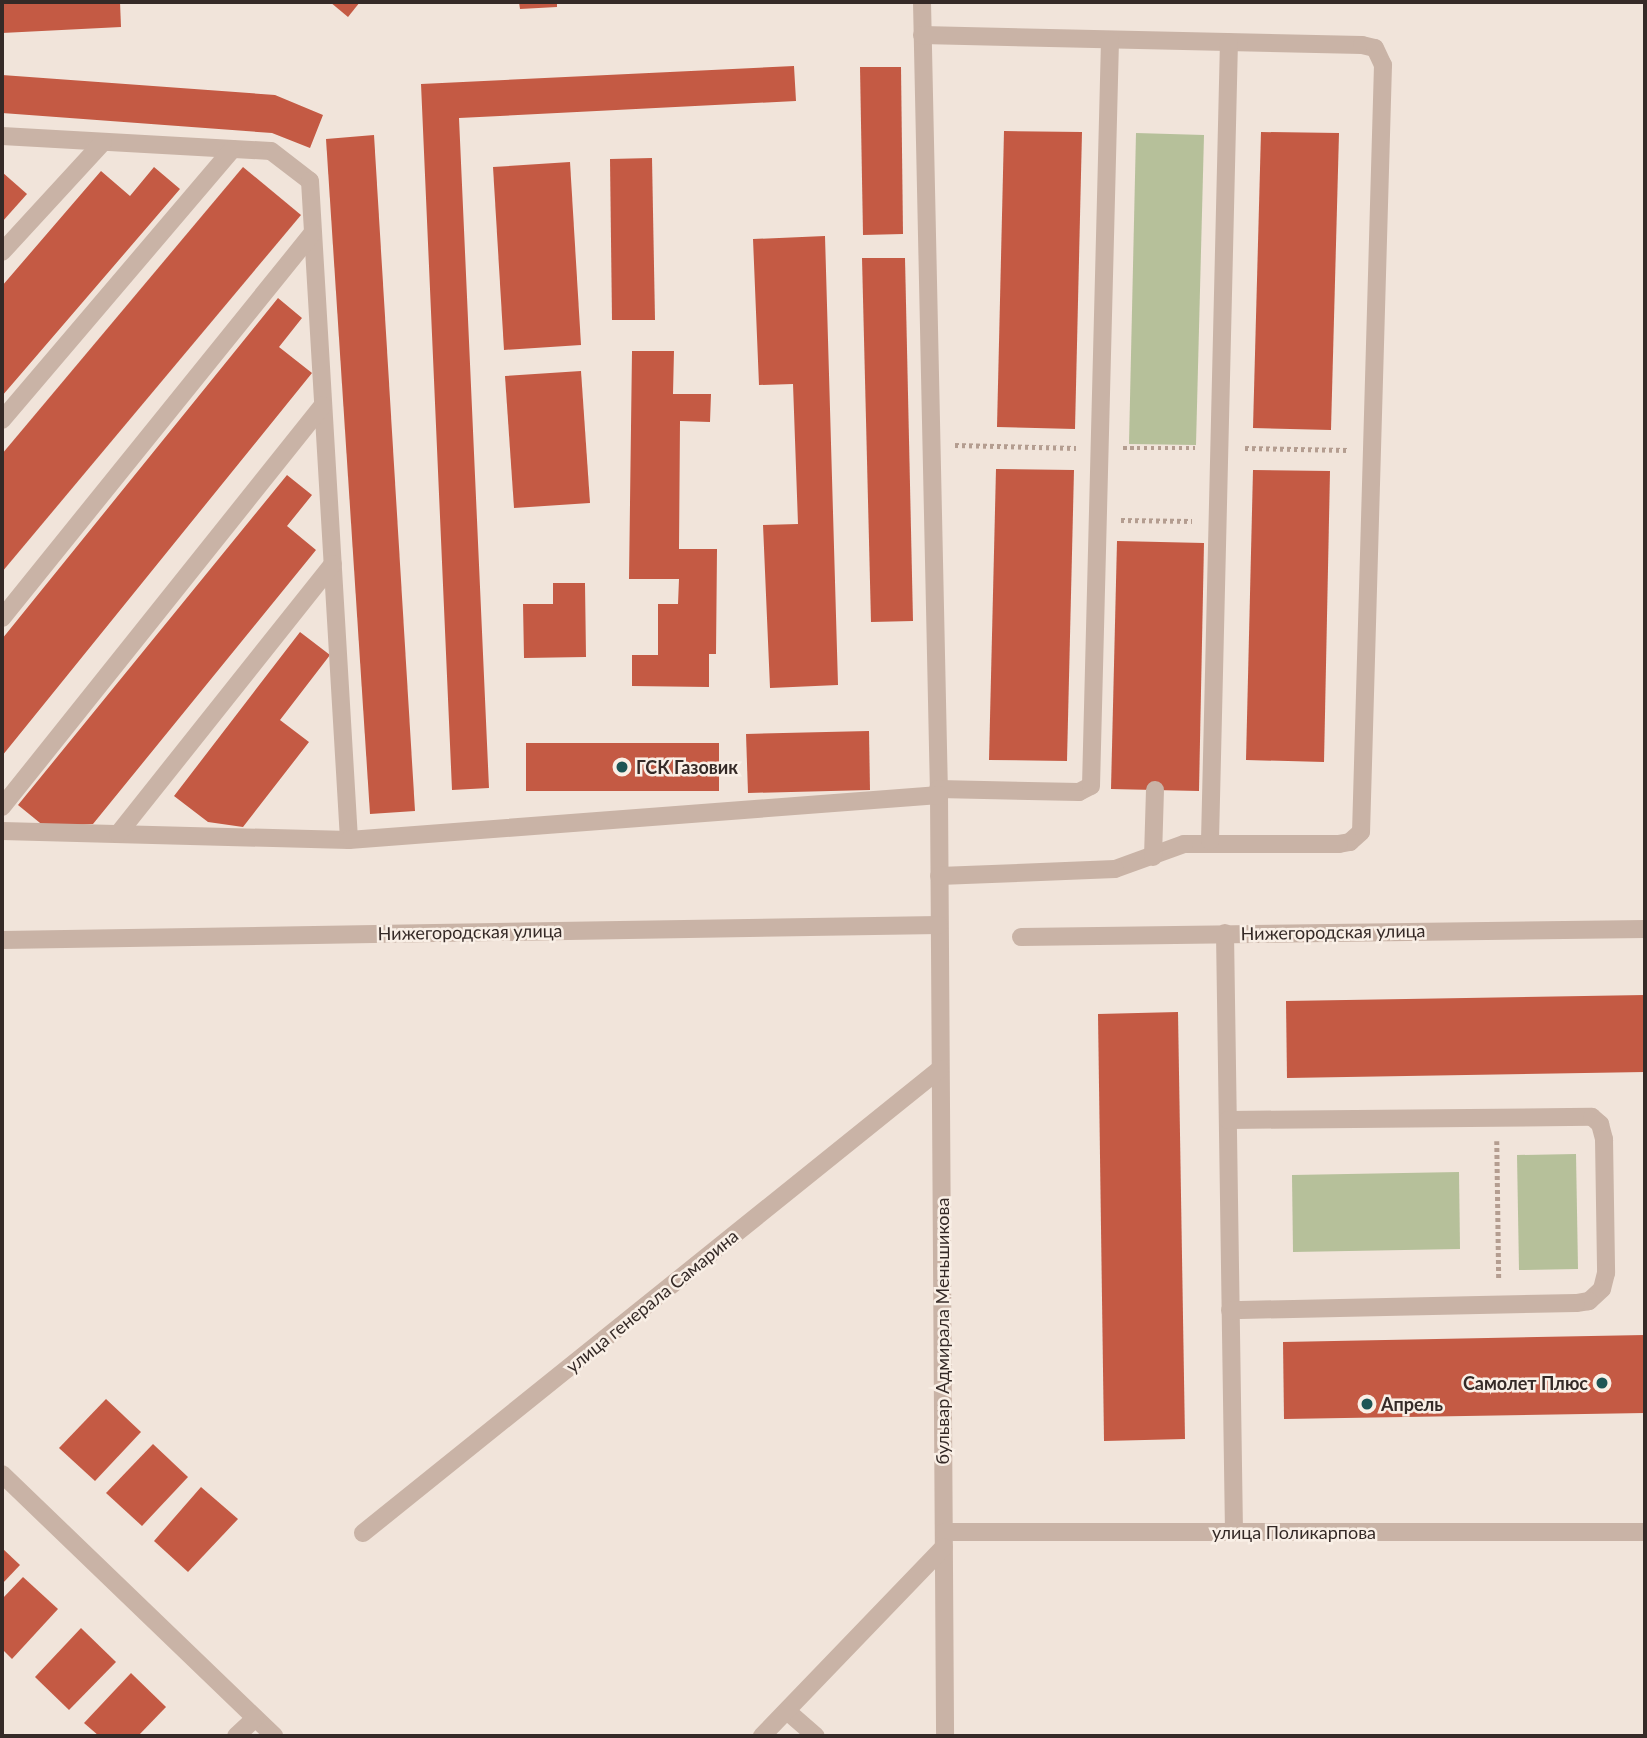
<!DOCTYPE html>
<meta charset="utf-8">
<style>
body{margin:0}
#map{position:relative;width:1647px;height:1738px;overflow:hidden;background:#f1e4da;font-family:Lato,sans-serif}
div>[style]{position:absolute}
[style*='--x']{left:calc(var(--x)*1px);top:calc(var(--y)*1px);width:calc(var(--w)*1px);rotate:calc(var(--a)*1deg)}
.green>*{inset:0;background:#b6c09a}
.building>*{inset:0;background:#c45a44}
.path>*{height:4.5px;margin-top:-2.25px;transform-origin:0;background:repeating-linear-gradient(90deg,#b49d90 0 3.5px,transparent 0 7px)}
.minor>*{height:18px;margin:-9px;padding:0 9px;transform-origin:9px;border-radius:9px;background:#c9b3a6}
.dots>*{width:19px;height:19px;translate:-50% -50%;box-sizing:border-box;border:4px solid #f9efe6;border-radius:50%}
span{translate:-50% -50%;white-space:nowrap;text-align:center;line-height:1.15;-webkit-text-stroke:5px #f9efe6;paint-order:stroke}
.poi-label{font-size:18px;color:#352a27;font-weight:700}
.left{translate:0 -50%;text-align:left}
.right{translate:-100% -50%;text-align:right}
.street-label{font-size:18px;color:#352a27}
.frame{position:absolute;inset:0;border:4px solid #352a27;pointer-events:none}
</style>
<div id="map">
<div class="green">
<i style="clip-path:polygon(1136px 133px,1204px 135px,1196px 445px,1129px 444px)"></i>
<i style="clip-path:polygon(1576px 1154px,1578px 1269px,1519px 1270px,1517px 1155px)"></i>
<i style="clip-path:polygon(1459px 1172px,1460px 1249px,1293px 1252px,1292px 1175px)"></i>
</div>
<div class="building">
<i style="clip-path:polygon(2px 2px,120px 2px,121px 27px,2px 33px)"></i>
<i style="clip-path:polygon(330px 2px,360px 2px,348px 17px)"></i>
<i style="clip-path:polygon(519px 2px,557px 2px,557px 7px,520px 9px)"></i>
<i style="clip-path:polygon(794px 66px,796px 101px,459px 118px,489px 788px,452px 790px,421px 84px)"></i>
<i style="clip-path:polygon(860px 67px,901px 67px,903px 234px,863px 235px)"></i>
<i style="clip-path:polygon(2px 75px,275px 95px,323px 115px,310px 148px,272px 133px,2px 113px)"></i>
<i style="clip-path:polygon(1004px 131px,1082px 132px,1075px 429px,997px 427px)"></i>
<i style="clip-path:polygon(1261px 132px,1339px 133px,1331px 430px,1253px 428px)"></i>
<i style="clip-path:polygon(374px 135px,415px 811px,370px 814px,326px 139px)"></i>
<i style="clip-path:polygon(652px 158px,655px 320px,612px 320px,610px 159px)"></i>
<i style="clip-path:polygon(570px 162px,581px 345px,504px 350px,493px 167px)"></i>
<i style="clip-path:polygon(154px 167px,180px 189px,2px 396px,2px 286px,101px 171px,130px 196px)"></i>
<i style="clip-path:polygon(243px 167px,301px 215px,2px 572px,2px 454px)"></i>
<i style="clip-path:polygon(2px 172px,27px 194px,2px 222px)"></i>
<i style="clip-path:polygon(825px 236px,838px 685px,770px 688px,763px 525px,798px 524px,793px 384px,759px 385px,753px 239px)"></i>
<i style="clip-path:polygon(862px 258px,905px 258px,913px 621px,871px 622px)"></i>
<i style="clip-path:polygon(278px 298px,302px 318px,279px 347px,312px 373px,2px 756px,2px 639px)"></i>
<i style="clip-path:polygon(632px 351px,674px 351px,673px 394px,711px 394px,710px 422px,680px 421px,679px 549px,717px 549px,716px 654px,709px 654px,709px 687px,632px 686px,632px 655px,658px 655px,658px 604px,678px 604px,679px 579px,629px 579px)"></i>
<i style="clip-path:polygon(581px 371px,590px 503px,514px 508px,505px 376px)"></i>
<i style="clip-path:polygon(996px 469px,1074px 470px,1067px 761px,989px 760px)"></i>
<i style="clip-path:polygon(1253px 470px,1330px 471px,1324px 762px,1246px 760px)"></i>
<i style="clip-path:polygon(287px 475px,312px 495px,287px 526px,316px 550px,93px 824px,45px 827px,18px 805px)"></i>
<i style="clip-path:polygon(1117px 541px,1204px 543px,1199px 791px,1111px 789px)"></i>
<i style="clip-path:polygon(553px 583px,585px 583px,586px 657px,524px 658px,523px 604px,553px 604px)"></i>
<i style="clip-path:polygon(300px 632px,330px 655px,280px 720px,309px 742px,243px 827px,208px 822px,174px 796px)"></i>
<i style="clip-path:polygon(869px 731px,870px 790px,748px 793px,746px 734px)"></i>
<i style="clip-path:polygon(526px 743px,719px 743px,719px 791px,526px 791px)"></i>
<i style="clip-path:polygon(1645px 995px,1645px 1072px,1287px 1078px,1286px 1001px)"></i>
<i style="clip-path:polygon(1178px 1012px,1185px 1439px,1104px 1441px,1098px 1014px)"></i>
<i style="clip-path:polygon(1645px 1335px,1645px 1413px,1284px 1419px,1283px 1342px)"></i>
<i style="clip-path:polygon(106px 1399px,141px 1432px,95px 1481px,59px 1448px)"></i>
<i style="clip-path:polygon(153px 1444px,188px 1477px,142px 1526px,106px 1493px)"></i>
<i style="clip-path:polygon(201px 1487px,238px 1519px,188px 1572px,154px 1541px)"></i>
<i style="clip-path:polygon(2px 1548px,20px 1565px,2px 1584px)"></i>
<i style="clip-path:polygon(23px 1577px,58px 1609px,12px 1659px,2px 1649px,2px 1599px)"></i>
<i style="clip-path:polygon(81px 1628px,116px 1662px,69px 1710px,35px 1677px)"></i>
<i style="clip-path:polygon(131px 1673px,166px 1707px,138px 1736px,99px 1736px,84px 1723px)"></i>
</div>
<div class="path">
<i style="--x:955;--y:445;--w:121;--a:1.4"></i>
<i style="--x:1123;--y:448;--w:72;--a:0"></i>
<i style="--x:1245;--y:448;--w:103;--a:1.1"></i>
<i style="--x:1121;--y:520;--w:71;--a:0.8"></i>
<i style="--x:1497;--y:1141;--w:138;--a:89.2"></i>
</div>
<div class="minor">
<i style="--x:922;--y:2;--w:793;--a:88.77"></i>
<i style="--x:939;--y:795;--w:941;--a:89.63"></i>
<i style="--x:922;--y:35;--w:440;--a:1.3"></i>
<i style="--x:1362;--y:45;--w:13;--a:13"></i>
<i style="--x:1375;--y:48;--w:19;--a:65"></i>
<i style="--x:1383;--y:65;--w:767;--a:91.64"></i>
<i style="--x:1361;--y:832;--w:15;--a:138"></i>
<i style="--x:1350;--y:842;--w:11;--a:170"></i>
<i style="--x:1339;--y:844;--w:155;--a:180"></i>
<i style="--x:1184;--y:844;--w:73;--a:160.1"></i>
<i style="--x:1115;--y:869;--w:176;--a:177.7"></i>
<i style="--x:2;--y:136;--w:269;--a:3.2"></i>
<i style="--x:271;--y:151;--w:49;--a:37.6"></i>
<i style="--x:310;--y:181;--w:660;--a:86.61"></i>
<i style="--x:2;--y:252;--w:149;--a:-47.4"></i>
<i style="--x:2;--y:420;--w:356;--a:-49.6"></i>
<i style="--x:2;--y:618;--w:495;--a:-51.1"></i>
<i style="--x:938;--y:789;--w:141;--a:1.2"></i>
<i style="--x:1079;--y:792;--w:13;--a:-27"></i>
<i style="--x:1091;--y:786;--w:746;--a:-88.54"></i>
<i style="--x:2;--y:807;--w:514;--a:-51.39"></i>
<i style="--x:2;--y:831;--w:347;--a:1.5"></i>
<i style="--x:349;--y:840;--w:592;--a:-4.36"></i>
<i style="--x:118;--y:834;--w:345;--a:-51.5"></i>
<i style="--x:1210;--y:841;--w:799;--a:-88.64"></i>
<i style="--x:1153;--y:857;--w:67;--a:-88.3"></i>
<i style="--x:1225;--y:933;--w:599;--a:89.14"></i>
<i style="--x:1021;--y:937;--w:624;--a:-0.73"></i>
<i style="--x:2;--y:940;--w:937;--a:-0.92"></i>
<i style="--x:1228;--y:1120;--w:364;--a:-0.5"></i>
<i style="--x:1592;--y:1117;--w:11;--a:41"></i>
<i style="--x:1600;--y:1124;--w:16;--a:75"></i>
<i style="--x:1604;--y:1139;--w:134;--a:89.1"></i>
<i style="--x:1606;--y:1273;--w:16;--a:104"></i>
<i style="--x:1602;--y:1289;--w:18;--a:137"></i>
<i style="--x:1589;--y:1301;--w:13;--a:171"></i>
<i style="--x:1576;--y:1303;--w:346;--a:178.8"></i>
<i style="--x:2;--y:1474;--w:378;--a:43.9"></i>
<i style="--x:944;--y:1532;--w:701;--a:0"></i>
<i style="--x:363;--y:1533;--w:740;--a:-38.8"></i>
<i style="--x:787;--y:1711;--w:38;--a:41"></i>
<i style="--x:236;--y:1736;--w:26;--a:-43"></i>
<i style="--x:762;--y:1736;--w:262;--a:-46.1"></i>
</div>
<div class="dots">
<i style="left:622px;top:767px;background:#1d5555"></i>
<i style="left:1602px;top:1383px;background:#1d5555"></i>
<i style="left:1367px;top:1404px;background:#1d5555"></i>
</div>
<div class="poi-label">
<span class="left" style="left:636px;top:767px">ГСК Газовик</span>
<span class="right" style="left:1588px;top:1383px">Самолет Плюс</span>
<span class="left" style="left:1381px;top:1404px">Апрель</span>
</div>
<div class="street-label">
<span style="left:470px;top:932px;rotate:-1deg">Нижегородская улица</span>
<span style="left:1333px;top:932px;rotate:-1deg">Нижегородская улица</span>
<span style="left:652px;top:1301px;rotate:-39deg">улица генерала Самарина</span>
<span style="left:942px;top:1331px;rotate:-90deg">бульвар Адмирала Меньшикова</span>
<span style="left:1294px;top:1532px">улица Поликарпова</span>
</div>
<div class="frame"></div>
</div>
